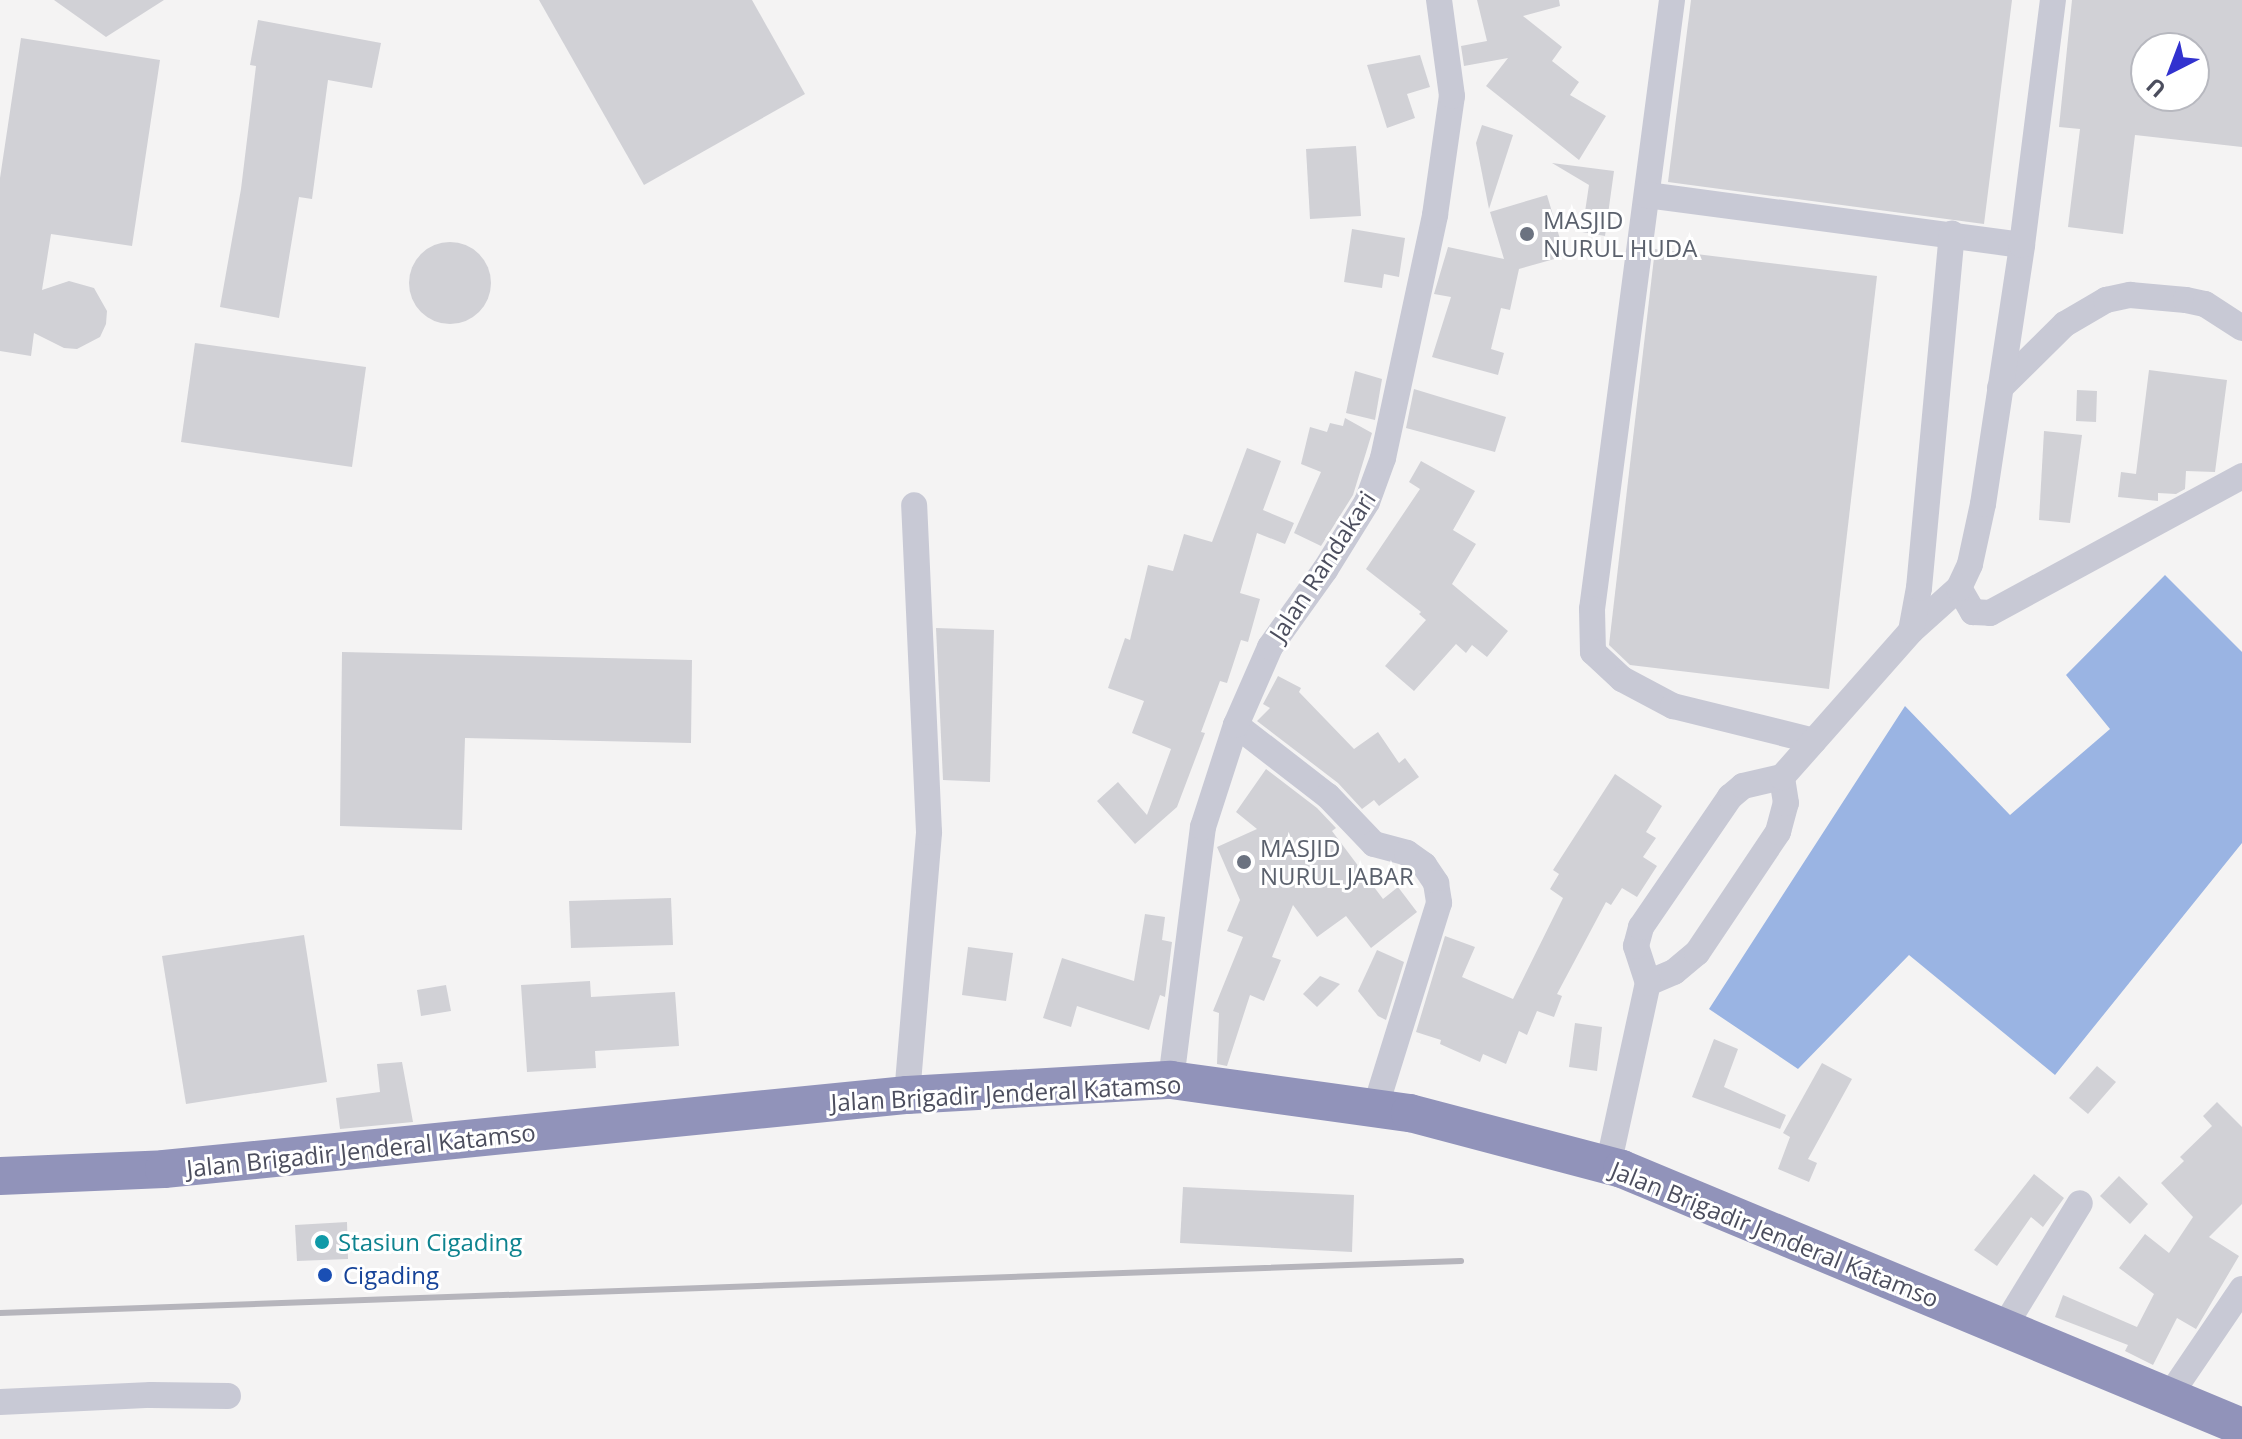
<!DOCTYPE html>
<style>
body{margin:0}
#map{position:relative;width:2242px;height:1439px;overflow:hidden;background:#f4f3f3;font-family:"Open Sans",sans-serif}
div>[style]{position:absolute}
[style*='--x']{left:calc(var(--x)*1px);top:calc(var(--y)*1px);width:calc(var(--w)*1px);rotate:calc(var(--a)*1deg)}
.water>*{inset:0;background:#9ab4e3}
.building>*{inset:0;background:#d1d1d6}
.round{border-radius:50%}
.minor>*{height:26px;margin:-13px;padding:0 13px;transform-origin:13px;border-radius:13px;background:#c8c9d5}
.highway>*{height:38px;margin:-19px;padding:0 19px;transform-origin:19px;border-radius:19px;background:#9193ba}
.rail>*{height:6px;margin:-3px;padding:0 3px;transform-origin:3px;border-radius:3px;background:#b6b5bc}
.dots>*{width:22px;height:22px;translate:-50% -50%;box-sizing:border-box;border:4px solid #fff;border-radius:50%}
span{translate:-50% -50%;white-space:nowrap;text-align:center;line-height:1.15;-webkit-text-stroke:6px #fff;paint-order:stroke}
.worship-label{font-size:24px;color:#5b616d}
.left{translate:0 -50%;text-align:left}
.street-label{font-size:24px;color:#4c4e5e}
.culture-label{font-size:24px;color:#0d838f}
.transit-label{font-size:24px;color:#164399}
.north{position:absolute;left:2130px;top:32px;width:80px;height:80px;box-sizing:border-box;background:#fff;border:2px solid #b7b8bf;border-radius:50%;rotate:222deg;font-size:22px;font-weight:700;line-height:32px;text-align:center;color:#4c4e5e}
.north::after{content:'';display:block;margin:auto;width:28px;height:36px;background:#3232cf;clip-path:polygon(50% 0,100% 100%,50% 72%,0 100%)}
</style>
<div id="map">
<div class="water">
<i style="clip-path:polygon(2165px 575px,2242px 652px,2242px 843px,2055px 1075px,1909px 955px,1798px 1069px,1709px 1009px,1905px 706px,2010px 815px,2110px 729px,2066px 675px)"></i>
</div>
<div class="building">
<i style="clip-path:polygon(54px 0,164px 0,106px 37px)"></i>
<i style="clip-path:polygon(539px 0,752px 0,805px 94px,644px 185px)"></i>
<i style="clip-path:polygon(1477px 0,1559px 0,1560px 6px,1523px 16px,1562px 47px,1552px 61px,1579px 82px,1570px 95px,1606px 116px,1579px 160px,1486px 86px,1508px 58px,1464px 66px,1461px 46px,1487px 41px)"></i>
<i style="clip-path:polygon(1691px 0,2012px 0,1984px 224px,1668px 182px)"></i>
<i style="clip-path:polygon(evenodd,2072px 0,2242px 0,2242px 147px,2135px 135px,2123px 234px,2068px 227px,2080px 129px,2059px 127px,2072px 0,2146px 48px,2194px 48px,2194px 96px,2146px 96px,2146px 48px)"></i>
<i style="clip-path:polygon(258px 20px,381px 43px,372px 88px,328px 80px,312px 199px,299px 197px,279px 318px,220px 307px,241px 189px,256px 66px,250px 65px)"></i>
<i style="clip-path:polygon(21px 38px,160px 60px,132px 246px,51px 234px,42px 290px,69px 281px,94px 288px,107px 311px,106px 324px,100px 337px,77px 349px,64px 348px,34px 333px,31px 356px,0 351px,0 178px)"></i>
<i style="clip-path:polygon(1420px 55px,1430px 87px,1407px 94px,1415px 118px,1387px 128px,1367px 65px)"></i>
<i style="clip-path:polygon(1482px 125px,1513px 135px,1489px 209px,1476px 143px)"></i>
<i style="clip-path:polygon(1356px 146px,1361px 216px,1310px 219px,1306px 149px)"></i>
<i style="clip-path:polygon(1552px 163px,1614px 171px,1605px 236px,1582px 232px,1589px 185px)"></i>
<i style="clip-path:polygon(1547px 195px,1565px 256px,1519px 269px,1510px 310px,1501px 308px,1491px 349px,1504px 353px,1498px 375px,1432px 357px,1451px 297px,1434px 294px,1448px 247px,1504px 259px,1490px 212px)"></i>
<i style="clip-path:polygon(1352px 229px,1405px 238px,1399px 277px,1384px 274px,1382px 288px,1344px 282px)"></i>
<i class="round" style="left:409px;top:242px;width:82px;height:82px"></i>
<i style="clip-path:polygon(1655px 249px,1877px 276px,1829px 689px,1630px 665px,1609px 645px)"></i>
<i style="clip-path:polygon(195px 343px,366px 367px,352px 467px,181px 442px)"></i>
<i style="clip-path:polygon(2149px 370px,2227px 380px,2215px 472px,2186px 471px,2185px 489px,2176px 494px,2158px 493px,2158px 501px,2118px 497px,2121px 472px,2136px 474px)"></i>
<i style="clip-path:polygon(1355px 371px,1382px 379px,1375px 420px,1346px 413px)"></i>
<i style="clip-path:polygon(1414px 389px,1506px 417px,1495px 452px,1406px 428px)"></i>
<i style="clip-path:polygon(2077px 390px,2097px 391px,2096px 422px,2076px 421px)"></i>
<i style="clip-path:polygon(1345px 418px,1372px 433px,1353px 495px,1321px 546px,1294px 533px,1321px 472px,1301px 464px,1310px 427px,1327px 432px,1330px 423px,1343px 426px)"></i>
<i style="clip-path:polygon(2044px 431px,2082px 435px,2070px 523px,2039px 520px)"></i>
<i style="clip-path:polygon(1247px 448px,1281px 461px,1263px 510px,1294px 523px,1285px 544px,1257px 533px,1240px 593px,1260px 599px,1248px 642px,1241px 640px,1227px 683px,1220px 681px,1201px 732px,1205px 733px,1177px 807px,1135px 844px,1097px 801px,1118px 782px,1147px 815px,1171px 749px,1132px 733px,1144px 701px,1108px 688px,1125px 638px,1130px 640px,1148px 565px,1173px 571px,1184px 534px,1212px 542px)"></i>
<i style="clip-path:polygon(1421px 461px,1475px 491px,1453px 530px,1476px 544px,1452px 584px,1508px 631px,1487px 657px,1472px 645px,1466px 653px,1456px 644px,1414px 691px,1385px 666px,1426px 620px,1419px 614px,1421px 612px,1366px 569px,1420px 489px,1409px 482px)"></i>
<i style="clip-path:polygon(936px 628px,994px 630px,990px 782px,943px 780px)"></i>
<i style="clip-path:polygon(342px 652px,692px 660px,691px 743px,465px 738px,462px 830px,340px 826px)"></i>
<i style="clip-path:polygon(1278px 676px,1301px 688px,1299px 692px,1354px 749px,1378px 732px,1399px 763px,1405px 758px,1419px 777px,1379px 806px,1374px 800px,1362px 809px,1338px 783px,1257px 721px,1270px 708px,1263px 704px)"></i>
<i style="clip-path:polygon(1266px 769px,1317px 808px,1336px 828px,1332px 831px,1383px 899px,1398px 887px,1417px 912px,1371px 948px,1346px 916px,1317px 937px,1293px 905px,1272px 957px,1281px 960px,1264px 1001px,1250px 995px,1227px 1066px,1217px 1064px,1219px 1013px,1213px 1011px,1243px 937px,1227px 931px,1240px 900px,1217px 847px,1257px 829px,1236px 812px)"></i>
<i style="clip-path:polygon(1615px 774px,1662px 806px,1646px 832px,1656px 838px,1643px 857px,1657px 866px,1637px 897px,1622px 888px,1611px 905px,1606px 902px,1557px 994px,1562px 996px,1554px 1017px,1537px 1011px,1527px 1035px,1519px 1031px,1506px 1064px,1483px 1054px,1480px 1062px,1440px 1044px,1441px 1040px,1416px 1032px,1445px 936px,1475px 947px,1462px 977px,1513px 999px,1563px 898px,1550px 889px,1559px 874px,1553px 870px)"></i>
<i style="clip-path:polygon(671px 898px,673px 945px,571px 948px,569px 901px)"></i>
<i style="clip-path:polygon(1145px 914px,1165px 917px,1162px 940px,1172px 942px,1165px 997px,1160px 995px,1149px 1030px,1077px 1006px,1071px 1027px,1043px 1018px,1062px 958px,1134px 981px)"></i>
<i style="clip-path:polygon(304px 935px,327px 1082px,186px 1104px,162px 956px)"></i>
<i style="clip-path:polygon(968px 947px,1013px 953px,1006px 1001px,962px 995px)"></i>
<i style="clip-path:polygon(1377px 950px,1404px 962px,1386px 1020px,1378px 1016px,1358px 991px)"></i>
<i style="clip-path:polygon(1320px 976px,1340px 984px,1317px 1007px,1303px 994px)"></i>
<i style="clip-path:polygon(590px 981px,591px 997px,675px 992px,679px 1046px,595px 1051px,596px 1068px,527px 1072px,521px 985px)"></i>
<i style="clip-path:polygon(446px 985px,451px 1011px,421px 1016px,417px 990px)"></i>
<i style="clip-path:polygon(1575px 1023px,1602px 1027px,1597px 1071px,1569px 1067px)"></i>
<i style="clip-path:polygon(1714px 1039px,1738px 1049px,1724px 1087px,1786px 1115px,1780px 1129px,1692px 1097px)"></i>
<i style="clip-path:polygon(402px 1062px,413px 1122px,340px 1129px,336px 1098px,380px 1092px,377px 1064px)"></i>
<i style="clip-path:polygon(1822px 1063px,1852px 1079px,1808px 1159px,1817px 1163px,1809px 1182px,1778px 1169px,1790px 1137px,1783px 1133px)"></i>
<i style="clip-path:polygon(2097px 1066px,2116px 1082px,2088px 1114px,2069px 1098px)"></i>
<i style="clip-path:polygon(2217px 1102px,2242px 1127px,2242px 1204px,2209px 1237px,2239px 1256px,2196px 1329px,2177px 1318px,2153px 1365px,2125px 1351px,2128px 1345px,2055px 1317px,2063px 1295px,2137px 1327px,2154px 1294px,2119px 1268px,2145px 1234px,2169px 1253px,2193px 1217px,2161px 1183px,2184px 1161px,2180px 1157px,2212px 1126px,2203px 1116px)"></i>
<i style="clip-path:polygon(2034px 1174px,2064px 1198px,2043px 1227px,2031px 1217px,1997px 1266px,1974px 1250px)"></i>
<i style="clip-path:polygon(2119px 1176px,2148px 1204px,2130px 1224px,2100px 1196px)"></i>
<i style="clip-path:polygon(1183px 1187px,1354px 1195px,1352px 1252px,1180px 1243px)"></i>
<i style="clip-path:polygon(347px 1222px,348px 1259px,297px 1261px,295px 1225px)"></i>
</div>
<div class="minor">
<i style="--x:1672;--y:0;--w:614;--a:97.48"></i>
<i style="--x:1592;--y:609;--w:43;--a:88.7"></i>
<i style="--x:1593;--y:652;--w:40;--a:43"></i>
<i style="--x:1622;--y:679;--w:58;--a:27.9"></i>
<i style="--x:1673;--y:706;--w:145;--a:13.9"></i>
<i style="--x:1647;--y:195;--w:378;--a:7.6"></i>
<i style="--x:2000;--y:388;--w:91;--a:-44.6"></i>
<i style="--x:2065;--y:324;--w:48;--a:-30.3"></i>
<i style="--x:2106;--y:300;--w:25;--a:-12"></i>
<i style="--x:2130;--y:295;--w:56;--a:5.1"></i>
<i style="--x:2186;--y:300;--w:19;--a:12"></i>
<i style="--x:2205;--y:304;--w:44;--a:33"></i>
<i style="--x:1959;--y:588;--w:28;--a:60"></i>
<i style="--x:1973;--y:612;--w:17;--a:3"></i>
<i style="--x:1990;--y:613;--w:287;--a:-28.5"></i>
<i style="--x:1911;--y:631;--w:64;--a:-41.9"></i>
<i style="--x:1959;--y:588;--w:26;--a:-65"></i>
<i style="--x:1970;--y:564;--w:61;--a:-77.8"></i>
<i style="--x:1983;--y:504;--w:262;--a:-81.4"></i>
<i style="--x:2022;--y:245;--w:247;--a:-82.8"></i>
<i style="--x:1236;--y:725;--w:116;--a:37.7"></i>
<i style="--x:1328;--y:796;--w:66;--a:46.2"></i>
<i style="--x:1374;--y:844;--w:34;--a:15"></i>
<i style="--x:1407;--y:853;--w:21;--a:35"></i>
<i style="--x:1424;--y:865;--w:22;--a:56"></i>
<i style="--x:1436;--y:883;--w:20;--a:81"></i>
<i style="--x:1439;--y:903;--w:215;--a:107.3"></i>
<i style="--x:1648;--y:983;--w:28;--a:-23"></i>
<i style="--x:1674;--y:972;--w:30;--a:-40"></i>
<i style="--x:1697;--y:953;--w:146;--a:-56.2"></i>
<i style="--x:1778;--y:832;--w:30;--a:-75"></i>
<i style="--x:1786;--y:803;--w:26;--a:-99"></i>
<i style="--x:1171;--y:1080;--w:255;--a:-82.8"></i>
<i style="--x:1203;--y:827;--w:107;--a:-72.1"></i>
<i style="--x:1236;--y:725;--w:85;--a:-66.4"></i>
<i style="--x:1270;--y:647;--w:95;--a:-54.5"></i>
<i style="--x:1325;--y:570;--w:80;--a:-58.3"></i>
<i style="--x:1367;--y:502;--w:47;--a:-70"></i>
<i style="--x:1383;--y:458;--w:249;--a:-77.9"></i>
<i style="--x:1435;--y:215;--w:120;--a:-81.9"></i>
<i style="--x:1452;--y:96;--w:97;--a:-97.7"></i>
<i style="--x:907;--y:1095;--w:264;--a:-85.2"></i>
<i style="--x:929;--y:832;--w:327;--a:-92.6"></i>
<i style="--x:1608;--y:1166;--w:187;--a:-77.7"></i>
<i style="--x:1648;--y:983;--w:39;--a:-108"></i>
<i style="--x:1636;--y:946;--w:20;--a:-75"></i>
<i style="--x:1641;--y:927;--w:158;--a:-55.6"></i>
<i style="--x:1730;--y:797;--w:17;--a:-40"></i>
<i style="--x:1743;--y:786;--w:40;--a:-13"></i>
<i style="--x:1782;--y:777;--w:195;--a:-48.5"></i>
<i style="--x:1911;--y:631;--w:44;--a:-79.5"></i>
<i style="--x:1919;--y:588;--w:356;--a:-84.7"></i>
<i style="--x:2004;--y:1327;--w:145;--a:-58.5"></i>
<i style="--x:2170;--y:1395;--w:128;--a:-55.8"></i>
<i style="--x:0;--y:1402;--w:151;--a:-2.7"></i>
<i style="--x:151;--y:1395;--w:77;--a:0.7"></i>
</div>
<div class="highway">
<i style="--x:0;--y:1176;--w:164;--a:-2.4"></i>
<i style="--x:164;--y:1169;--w:747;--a:-5.69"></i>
<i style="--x:907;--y:1095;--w:264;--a:-3.3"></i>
<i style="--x:1171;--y:1080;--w:241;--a:7.9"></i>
<i style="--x:1410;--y:1113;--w:219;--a:14.8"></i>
<i style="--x:1622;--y:1169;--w:672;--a:22.59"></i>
</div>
<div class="rail">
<i style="--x:0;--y:1313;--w:1462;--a:-2.04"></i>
</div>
<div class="dots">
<i style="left:1527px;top:234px;background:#6b7280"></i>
<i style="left:1244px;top:862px;background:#6b7280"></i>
<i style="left:322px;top:1242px;background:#0f9aa8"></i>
<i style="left:325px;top:1275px;background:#1a4fb4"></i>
</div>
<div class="worship-label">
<span class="left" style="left:1543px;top:234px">MASJID<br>NURUL HUDA</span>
<span class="left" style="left:1260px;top:862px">MASJID<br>NURUL JABAR</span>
</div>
<div class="street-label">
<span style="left:1322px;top:566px;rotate:-57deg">Jalan Randakari</span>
<span style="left:1006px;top:1093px;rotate:-3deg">Jalan Brigadir Jenderal Katamso</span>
<span style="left:361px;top:1150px;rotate:-6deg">Jalan Brigadir Jenderal Katamso</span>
<span style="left:1775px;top:1234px;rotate:22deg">Jalan Brigadir Jenderal Katamso</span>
</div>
<div class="culture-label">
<span class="left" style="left:338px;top:1242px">Stasiun Cigading</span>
</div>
<div class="transit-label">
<span class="left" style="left:343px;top:1275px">Cigading</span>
</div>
<div class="north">U</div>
</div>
